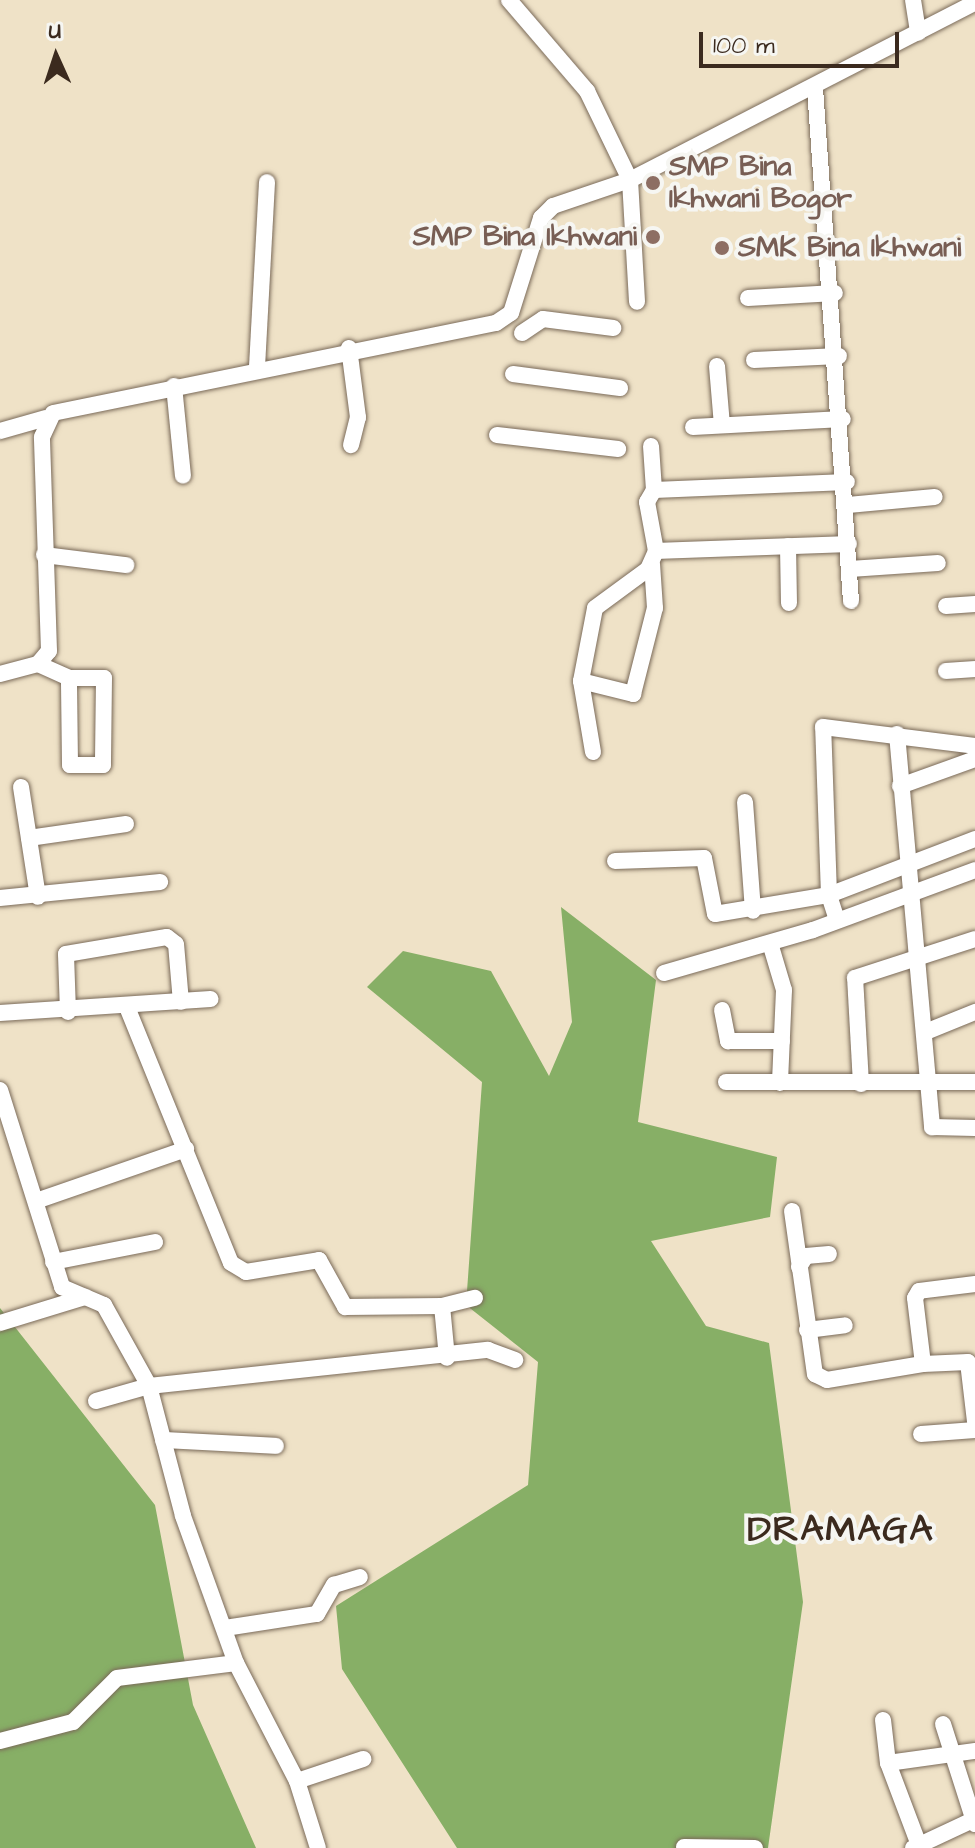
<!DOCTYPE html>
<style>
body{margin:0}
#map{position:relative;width:975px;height:1848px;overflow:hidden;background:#efe2c7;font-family:"Architects Daughter",sans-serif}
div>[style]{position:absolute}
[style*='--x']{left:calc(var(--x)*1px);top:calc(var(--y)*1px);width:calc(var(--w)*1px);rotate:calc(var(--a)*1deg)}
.forest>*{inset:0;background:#87af66}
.roads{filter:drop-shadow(0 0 2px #7a6a59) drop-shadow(0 0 2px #7a6a59)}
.minor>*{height:16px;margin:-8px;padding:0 8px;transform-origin:8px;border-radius:8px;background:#fff}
.dots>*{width:22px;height:22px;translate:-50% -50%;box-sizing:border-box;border:4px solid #f6f6f2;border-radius:50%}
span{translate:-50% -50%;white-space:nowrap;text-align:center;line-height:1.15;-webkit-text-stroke:8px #f6f6f2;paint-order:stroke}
.education-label{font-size:28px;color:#785e54;font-weight:700}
.left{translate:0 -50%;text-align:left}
.right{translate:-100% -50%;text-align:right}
.district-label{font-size:36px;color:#3b2a1e;font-weight:700;letter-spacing:2px}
.north{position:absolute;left:16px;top:16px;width:80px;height:80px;-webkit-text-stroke:6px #f6f6f2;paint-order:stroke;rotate:357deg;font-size:22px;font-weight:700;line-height:32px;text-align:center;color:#3b2a1e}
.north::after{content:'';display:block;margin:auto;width:28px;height:36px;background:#3b2a1e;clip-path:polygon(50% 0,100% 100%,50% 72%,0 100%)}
.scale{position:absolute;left:699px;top:32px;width:200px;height:36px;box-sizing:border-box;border:4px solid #3b2a1e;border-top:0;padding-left:10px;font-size:24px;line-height:28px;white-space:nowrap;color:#3b2a1e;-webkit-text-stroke:6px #f6f6f2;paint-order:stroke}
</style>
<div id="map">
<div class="forest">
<i style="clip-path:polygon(561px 907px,656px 980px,638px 1122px,777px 1157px,770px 1217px,651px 1241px,706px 1326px,769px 1343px,803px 1602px,768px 1848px,457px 1848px,342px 1669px,336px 1606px,528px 1485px,538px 1362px,466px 1305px,482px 1082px,367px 987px,403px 951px,491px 971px,549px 1076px,572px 1022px)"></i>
<i style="clip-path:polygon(0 1308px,155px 1505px,193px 1705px,256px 1848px,0 1848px)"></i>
</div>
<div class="roads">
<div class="minor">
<i style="--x:509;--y:0;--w:120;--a:49.4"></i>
<i style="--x:587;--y:91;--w:99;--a:64.2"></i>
<i style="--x:630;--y:180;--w:122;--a:86.7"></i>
<i style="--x:913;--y:0;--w:33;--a:81"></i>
<i style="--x:815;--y:88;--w:514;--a:85.99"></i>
<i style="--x:748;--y:298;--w:87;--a:-3.3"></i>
<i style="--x:522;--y:333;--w:25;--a:-34"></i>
<i style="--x:543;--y:319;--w:71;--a:7.3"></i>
<i style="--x:349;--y:348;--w:70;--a:82.6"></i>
<i style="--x:358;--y:417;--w:29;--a:104"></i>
<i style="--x:754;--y:360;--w:85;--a:-2.7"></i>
<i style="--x:717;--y:366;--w:59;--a:85.2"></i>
<i style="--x:257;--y:367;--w:185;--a:-86.9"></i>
<i style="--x:513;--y:374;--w:108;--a:7.5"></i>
<i style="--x:174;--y:386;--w:90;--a:84.3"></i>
<i style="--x:693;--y:427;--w:150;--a:-3.1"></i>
<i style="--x:0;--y:431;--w:48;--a:-15.8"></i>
<i style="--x:497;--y:435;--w:122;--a:6.6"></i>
<i style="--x:651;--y:446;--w:44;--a:86.1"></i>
<i style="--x:654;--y:490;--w:193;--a:-2.4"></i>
<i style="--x:654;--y:490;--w:14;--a:120"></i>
<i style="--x:647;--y:502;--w:50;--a:79.6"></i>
<i style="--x:848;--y:505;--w:87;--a:-5.3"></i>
<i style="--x:788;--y:546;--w:57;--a:89"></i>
<i style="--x:44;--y:555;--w:83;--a:7"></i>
<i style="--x:850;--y:569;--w:88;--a:-3.9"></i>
<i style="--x:946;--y:606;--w:29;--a:-4"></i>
<i style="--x:38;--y:664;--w:34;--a:24"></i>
<i style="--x:69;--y:678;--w:35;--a:0"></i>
<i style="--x:104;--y:678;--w:87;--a:90.7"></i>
<i style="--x:103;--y:765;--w:33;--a:180"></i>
<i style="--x:70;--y:765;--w:87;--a:-90.7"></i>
<i style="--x:946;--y:671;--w:29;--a:-4"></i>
<i style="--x:0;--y:674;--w:39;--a:-15"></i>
<i style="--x:38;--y:664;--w:17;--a:-50"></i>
<i style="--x:49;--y:651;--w:214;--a:-91.9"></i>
<i style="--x:42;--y:437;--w:26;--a:-65"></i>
<i style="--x:53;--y:413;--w:452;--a:-11.5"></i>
<i style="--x:496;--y:323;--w:18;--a:-34"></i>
<i style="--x:511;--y:313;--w:100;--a:-72.5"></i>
<i style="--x:541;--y:218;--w:17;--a:-45"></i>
<i style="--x:553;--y:206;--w:81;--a:-18.7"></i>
<i style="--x:630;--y:180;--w:388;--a:-27.2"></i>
<i style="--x:581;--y:681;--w:54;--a:14"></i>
<i style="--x:633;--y:694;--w:89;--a:-75.7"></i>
<i style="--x:655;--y:608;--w:44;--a:-93.9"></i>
<i style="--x:897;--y:734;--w:395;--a:84.9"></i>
<i style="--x:932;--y:1127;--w:43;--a:1.3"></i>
<i style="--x:593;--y:752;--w:72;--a:-99.6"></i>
<i style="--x:581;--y:681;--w:74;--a:-79.1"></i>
<i style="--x:595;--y:608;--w:66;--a:-36.3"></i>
<i style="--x:648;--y:569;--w:20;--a:-66"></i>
<i style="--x:656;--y:551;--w:193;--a:-2.1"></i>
<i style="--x:900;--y:786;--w:80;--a:-19.8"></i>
<i style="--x:21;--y:787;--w:111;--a:81.2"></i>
<i style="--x:745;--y:802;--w:109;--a:85.8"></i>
<i style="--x:29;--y:838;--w:98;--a:-8.2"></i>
<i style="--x:615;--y:861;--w:89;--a:-1.9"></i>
<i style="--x:704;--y:858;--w:57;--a:78.9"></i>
<i style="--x:715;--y:914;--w:116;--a:-9.5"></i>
<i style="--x:829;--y:895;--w:156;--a:-21"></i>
<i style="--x:0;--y:898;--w:161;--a:-5.7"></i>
<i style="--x:837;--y:920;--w:26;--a:-108"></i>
<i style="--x:829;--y:895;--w:168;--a:-92"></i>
<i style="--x:823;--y:727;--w:153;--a:7.1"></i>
<i style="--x:770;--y:943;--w:49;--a:73.4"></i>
<i style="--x:784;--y:990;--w:93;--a:92.5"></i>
<i style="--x:664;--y:973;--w:155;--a:-16.1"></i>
<i style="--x:813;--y:930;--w:173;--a:-20.3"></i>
<i style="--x:127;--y:1007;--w:276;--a:67.9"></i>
<i style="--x:231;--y:1263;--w:17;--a:31"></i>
<i style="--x:246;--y:1272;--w:74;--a:-9.3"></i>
<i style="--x:319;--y:1260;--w:54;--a:61"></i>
<i style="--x:345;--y:1307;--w:97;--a:-0.6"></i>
<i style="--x:442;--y:1306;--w:52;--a:84.5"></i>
<i style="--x:722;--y:1010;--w:32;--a:79"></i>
<i style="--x:728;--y:1041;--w:54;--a:0"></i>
<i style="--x:68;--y:1012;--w:58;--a:-92"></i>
<i style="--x:66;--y:954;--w:102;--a:-9.6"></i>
<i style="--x:167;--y:937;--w:11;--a:38"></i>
<i style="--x:176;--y:944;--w:58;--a:85.1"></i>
<i style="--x:0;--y:1013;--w:211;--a:-3.8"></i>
<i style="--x:928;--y:1031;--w:51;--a:-22"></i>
<i style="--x:726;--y:1082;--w:249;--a:0"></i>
<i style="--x:861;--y:1084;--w:106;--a:-93.2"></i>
<i style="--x:855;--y:978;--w:126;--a:-18"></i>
<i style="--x:0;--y:1090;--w:207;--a:72.5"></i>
<i style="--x:62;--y:1287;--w:46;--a:23.2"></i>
<i style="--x:104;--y:1305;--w:93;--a:60.9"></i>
<i style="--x:149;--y:1386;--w:134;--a:75.3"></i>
<i style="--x:183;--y:1516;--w:156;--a:70.2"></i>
<i style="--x:236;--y:1663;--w:133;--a:62.7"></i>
<i style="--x:297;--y:1781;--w:70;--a:72.6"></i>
<i style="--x:36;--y:1201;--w:159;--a:-19.1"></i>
<i style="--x:792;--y:1211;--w:165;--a:82"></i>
<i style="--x:815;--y:1374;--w:13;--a:27"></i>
<i style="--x:827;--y:1380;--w:97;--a:-9.5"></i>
<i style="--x:53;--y:1262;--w:104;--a:-11.1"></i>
<i style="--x:799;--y:1267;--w:13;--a:-58"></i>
<i style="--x:806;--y:1256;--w:23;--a:-5"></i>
<i style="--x:975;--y:1284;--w:56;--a:172.9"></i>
<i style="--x:919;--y:1291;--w:8;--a:120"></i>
<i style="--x:915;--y:1298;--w:66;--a:83.1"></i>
<i style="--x:923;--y:1364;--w:45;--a:-2.5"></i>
<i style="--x:968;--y:1362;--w:60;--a:83.3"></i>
<i style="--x:442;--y:1306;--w:34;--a:-14"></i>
<i style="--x:0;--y:1323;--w:89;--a:-17"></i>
<i style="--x:807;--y:1330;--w:38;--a:-7"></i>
<i style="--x:96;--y:1401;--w:55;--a:-15.8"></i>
<i style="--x:149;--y:1386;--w:341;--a:-6.1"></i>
<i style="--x:488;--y:1350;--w:29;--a:20"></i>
<i style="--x:921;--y:1434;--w:54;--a:-4.2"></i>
<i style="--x:163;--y:1440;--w:113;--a:3"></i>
<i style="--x:225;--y:1628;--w:93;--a:-8.7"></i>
<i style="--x:317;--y:1614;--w:34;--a:-60"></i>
<i style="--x:334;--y:1585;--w:27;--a:-17"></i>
<i style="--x:883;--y:1720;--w:43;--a:83.4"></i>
<i style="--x:888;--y:1763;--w:88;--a:69.3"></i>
<i style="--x:943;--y:1724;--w:105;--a:72.3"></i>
<i style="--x:0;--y:1741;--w:75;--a:-14.6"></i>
<i style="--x:73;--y:1722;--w:62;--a:-45"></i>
<i style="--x:117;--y:1678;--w:120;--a:-7.2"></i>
<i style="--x:888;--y:1763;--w:88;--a:-7.9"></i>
<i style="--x:297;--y:1781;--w:70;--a:-18.4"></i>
<i style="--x:684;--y:1847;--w:71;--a:0.8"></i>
<i style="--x:913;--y:1848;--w:66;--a:-25"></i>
</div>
</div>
<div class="dots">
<i style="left:653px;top:183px;background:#8d6e63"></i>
<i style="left:653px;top:237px;background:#8d6e63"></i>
<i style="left:722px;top:248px;background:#8d6e63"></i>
</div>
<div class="education-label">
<span class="left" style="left:669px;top:183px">SMP Bina<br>Ikhwani Bogor</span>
<span class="right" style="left:637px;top:237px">SMP Bina Ikhwani</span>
<span class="left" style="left:738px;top:248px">SMK Bina Ikhwani</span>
</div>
<div class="district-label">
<span style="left:841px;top:1530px">DRAMAGA</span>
</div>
<div class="north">U</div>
<div class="scale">100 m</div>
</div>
